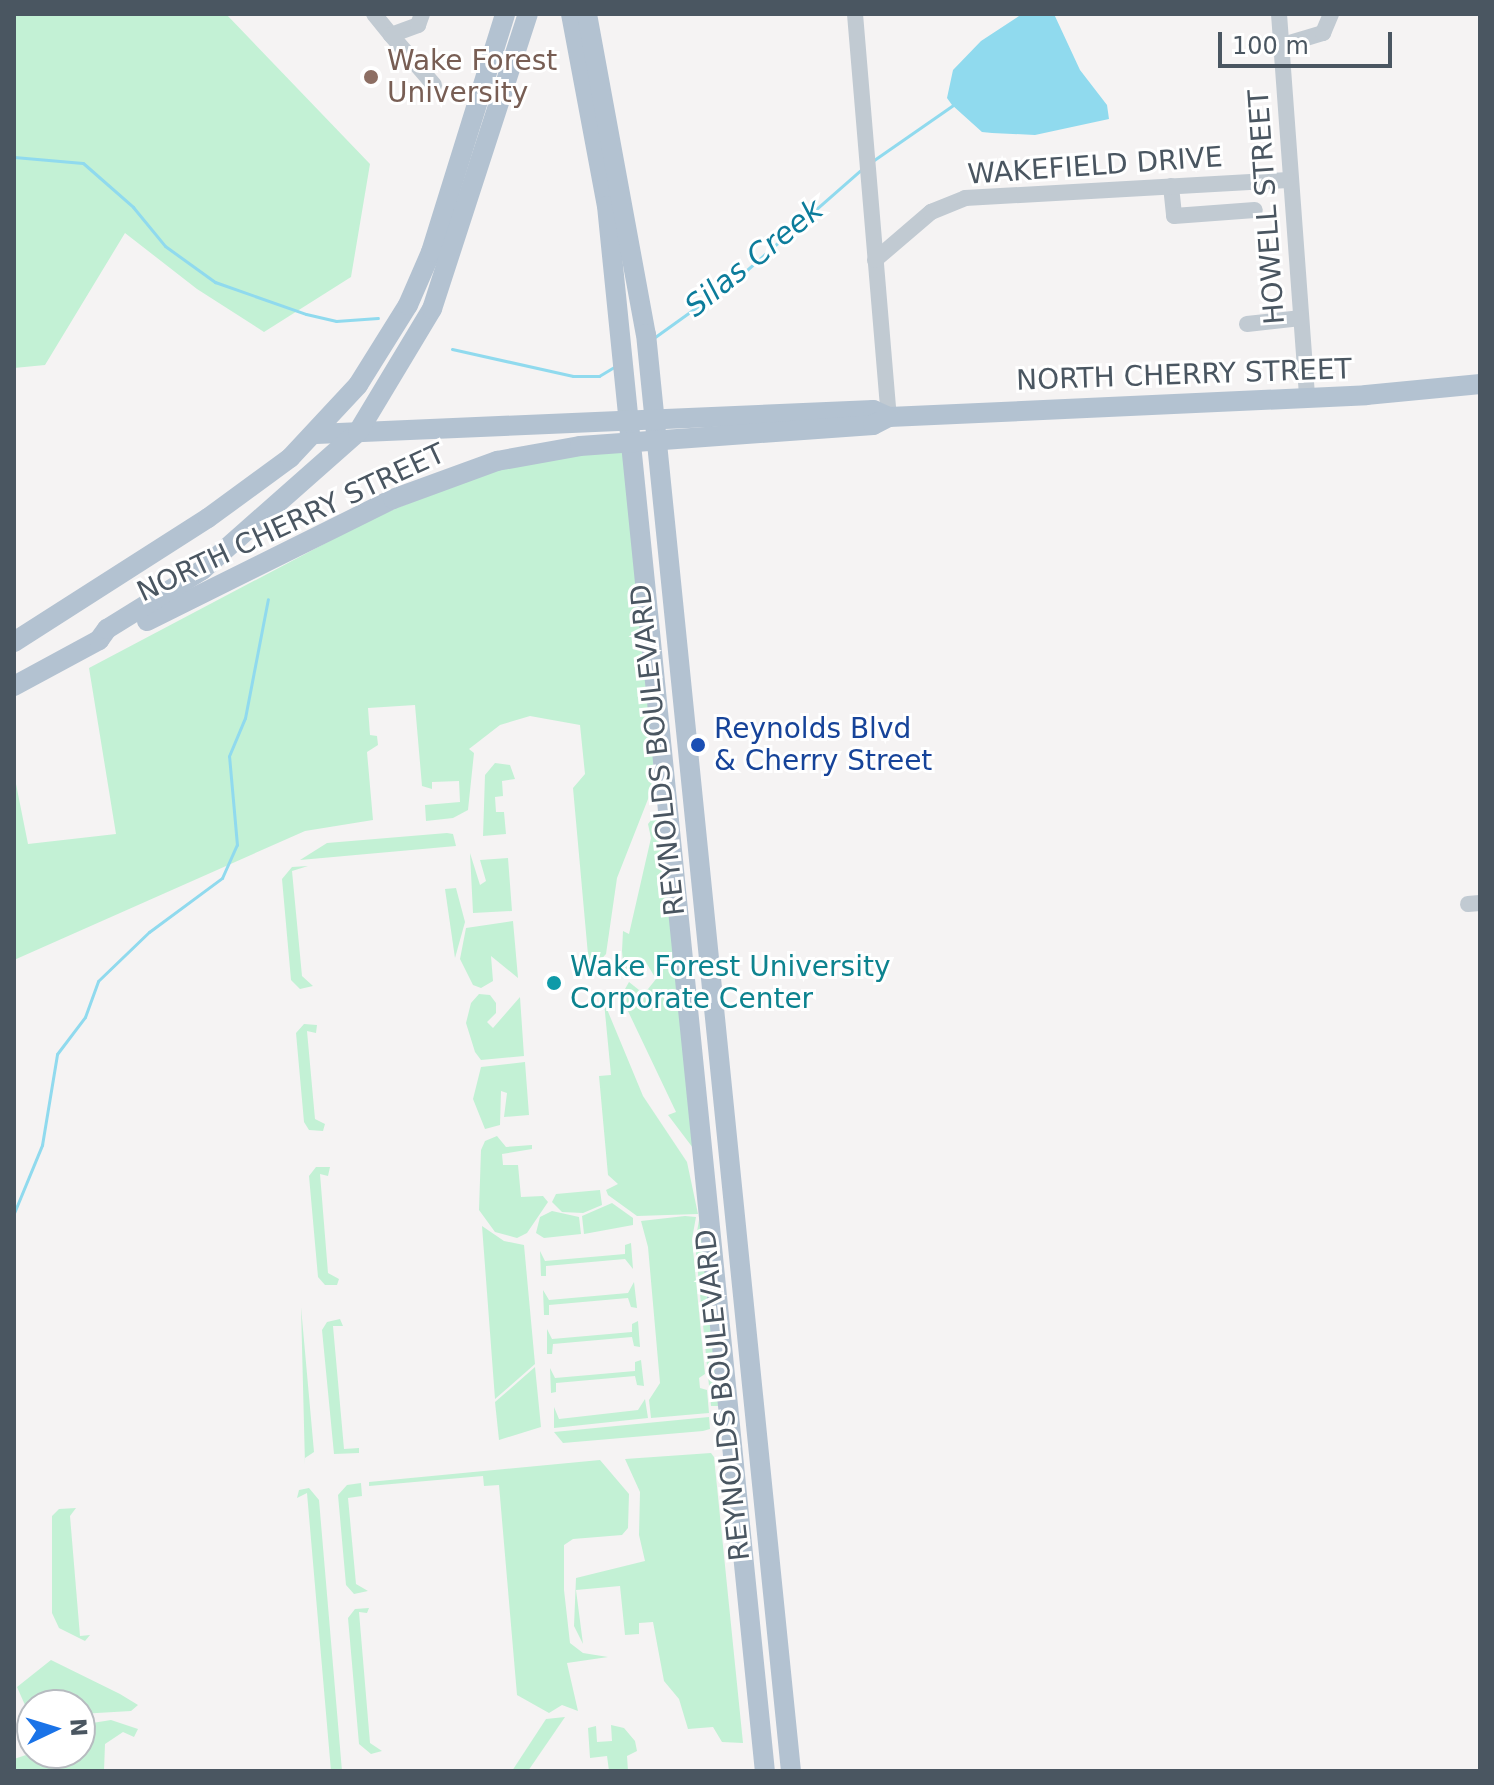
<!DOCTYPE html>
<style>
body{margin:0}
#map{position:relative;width:1494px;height:1785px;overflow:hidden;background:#f5f3f3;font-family:"DejaVu Sans",sans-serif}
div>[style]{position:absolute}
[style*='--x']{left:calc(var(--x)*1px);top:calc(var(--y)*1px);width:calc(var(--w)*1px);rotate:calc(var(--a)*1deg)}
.green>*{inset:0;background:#c3f1d5}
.water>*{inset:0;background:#90daee}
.stream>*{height:3px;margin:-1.5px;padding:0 1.5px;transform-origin:1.5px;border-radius:1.5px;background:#90daee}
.minor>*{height:16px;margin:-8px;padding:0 8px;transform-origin:8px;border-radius:8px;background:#c1cad2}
.major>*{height:20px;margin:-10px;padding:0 10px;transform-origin:10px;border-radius:10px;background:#b3c2d1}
.dots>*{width:22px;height:22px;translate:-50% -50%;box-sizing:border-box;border:4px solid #fff;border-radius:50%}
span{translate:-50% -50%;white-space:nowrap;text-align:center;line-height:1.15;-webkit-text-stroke:6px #fff;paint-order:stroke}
.education-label{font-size:28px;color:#785e54}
.left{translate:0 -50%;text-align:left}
.street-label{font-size:28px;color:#4a5661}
.transit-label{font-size:28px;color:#164399}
.culture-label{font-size:28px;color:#0d838f}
.water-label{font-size:30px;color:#0c7c9b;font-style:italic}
.frame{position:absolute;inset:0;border:16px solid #4a5661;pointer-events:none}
.north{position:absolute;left:16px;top:1689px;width:80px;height:80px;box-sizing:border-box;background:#fff;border:2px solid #b7bbc0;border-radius:50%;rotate:86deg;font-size:22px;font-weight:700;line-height:32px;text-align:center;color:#4a5661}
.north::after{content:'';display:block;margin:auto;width:28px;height:36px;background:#1a73e8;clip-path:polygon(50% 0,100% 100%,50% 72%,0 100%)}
.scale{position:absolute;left:1218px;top:32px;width:174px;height:36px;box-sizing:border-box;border:4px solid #4a5661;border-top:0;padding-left:10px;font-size:24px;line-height:28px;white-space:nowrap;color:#4a5661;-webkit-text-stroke:6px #fff;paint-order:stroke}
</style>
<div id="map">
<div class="green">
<i style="clip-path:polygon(14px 14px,226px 14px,370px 164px,351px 277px,264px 332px,197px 289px,125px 233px,45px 365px,14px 368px)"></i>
<i style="clip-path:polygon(614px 449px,623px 453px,654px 767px,650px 794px,617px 878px,606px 954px,595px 966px,589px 966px,573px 788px,585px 774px,580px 725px,530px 716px,500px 725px,469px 749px,474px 753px,468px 810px,453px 818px,426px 821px,425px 805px,460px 802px,459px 781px,432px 782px,432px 789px,422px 786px,415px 705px,368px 708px,370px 735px,377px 736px,378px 745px,367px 752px,373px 820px,305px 831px,14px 960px,14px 774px,28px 844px,116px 834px,89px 668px,375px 517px,496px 468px)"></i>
<i style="clip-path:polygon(495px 763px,510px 765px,515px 779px,502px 781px,503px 796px,495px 797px,496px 812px,504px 812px,506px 834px,483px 836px,485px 775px)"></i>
<i style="clip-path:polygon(659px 810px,693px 1148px,668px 1115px,676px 1112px,627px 1009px,625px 989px,629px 982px,639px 990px,648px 989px,656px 979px,647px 964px,624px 974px,622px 951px,623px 931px,629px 934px,651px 838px,648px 824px)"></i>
<i style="clip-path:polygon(447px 833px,453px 834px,456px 846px,300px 860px,327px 843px)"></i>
<i style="clip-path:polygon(470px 853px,480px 885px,486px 881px,480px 860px,508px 858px,512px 911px,473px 913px)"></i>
<i style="clip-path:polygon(308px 866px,292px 871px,302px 976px,313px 986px,300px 989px,291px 980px,282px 879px,292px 867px)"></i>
<i style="clip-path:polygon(456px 888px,465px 922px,455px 958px,445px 889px)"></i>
<i style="clip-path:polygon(513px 921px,518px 978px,491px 956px,493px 981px,481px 988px,473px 985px,460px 959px,466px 928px)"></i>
<i style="clip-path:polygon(479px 994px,490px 995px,496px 1003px,496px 1013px,487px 1022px,493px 1028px,520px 997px,524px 1056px,481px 1060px,475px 1052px,466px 1023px,471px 1003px)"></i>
<i style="clip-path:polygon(604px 1002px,643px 1096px,687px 1162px,698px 1214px,637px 1216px,608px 1195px,606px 1190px,618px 1184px,608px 1175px,599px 1076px,611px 1075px)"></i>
<i style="clip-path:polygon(304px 1024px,317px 1025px,316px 1033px,307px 1031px,315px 1119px,325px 1124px,323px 1131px,309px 1130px,304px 1122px,296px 1033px)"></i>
<i style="clip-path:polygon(525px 1062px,529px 1115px,504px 1117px,507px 1093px,501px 1091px,500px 1125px,485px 1129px,473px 1099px,481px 1067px)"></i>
<i style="clip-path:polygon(497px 1136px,506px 1147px,532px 1145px,532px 1149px,502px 1154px,503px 1165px,518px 1165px,521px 1197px,543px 1196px,548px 1202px,527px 1233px,517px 1238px,495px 1232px,479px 1210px,481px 1150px,485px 1141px)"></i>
<i style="clip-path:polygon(316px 1167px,330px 1167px,328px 1176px,320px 1174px,328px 1273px,339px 1279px,337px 1285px,325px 1285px,318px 1277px,309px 1176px)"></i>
<i style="clip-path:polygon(600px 1190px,602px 1205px,583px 1213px,562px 1212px,552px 1202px,556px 1194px)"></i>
<i style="clip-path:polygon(612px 1203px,633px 1218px,633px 1225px,584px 1234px,582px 1216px)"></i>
<i style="clip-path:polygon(701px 1209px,721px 1406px,711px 1406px,695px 1243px)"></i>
<i style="clip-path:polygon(552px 1211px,579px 1217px,581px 1234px,544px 1238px,536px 1233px,540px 1217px)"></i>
<i style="clip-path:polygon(685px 1216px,696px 1217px,692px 1239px,705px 1374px,699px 1378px,700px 1388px,707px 1390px,709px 1413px,651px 1418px,649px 1400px,660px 1383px,648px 1247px,641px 1221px)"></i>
<i style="clip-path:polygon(482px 1226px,504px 1241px,524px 1245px,535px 1364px,495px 1399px)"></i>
<i style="clip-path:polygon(631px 1243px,633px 1269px,625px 1259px,546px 1266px,546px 1276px,541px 1276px,540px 1251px,545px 1261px,625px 1254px,625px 1245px)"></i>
<i style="clip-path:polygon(634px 1282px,637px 1308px,631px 1307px,628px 1298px,549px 1305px,549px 1315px,544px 1315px,543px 1290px,549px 1300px,628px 1293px)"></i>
<i style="clip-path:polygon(301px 1307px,314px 1452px,305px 1458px,305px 1465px)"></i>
<i style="clip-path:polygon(340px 1319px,343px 1326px,333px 1326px,344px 1449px,359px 1448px,359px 1453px,334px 1454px,322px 1330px,327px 1322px)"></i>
<i style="clip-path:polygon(638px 1321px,640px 1347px,634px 1346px,632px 1337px,553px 1344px,552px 1354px,547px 1354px,547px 1329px,552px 1339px,632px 1332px,632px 1324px)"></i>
<i style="clip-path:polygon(641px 1360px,644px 1386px,637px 1385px,635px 1376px,556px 1383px,556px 1392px,551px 1393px,550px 1368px,555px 1378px,635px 1371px,635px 1362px)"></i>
<i style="clip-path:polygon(535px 1367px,541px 1427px,499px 1440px,495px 1402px)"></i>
<i style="clip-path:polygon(645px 1399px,648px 1418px,554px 1428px,554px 1407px,559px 1419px,638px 1410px)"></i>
<i style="clip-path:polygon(709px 1417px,710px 1429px,703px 1431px,563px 1443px,554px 1432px)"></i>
<i style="clip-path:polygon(711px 1453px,714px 1457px,743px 1743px,722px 1742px,713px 1727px,688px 1729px,679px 1699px,664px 1681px,653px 1622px,639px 1623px,639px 1634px,625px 1635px,620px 1586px,576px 1590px,583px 1644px,574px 1626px,576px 1578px,645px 1561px,639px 1535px,640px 1492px,625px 1459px)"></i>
<i style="clip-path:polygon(600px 1460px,629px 1494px,628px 1528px,622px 1535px,573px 1539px,564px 1545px,564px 1590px,570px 1643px,583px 1653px,608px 1657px,567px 1663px,578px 1711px,562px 1705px,549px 1713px,517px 1695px,499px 1485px,484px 1486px,483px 1476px,369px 1486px,369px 1482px)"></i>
<i style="clip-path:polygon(361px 1483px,362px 1496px,348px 1498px,356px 1584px,368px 1591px,354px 1594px,346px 1585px,338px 1495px,347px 1485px)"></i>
<i style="clip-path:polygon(309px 1488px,319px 1500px,342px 1771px,331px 1771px,307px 1493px,297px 1498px,299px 1490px)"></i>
<i style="clip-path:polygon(76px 1508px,70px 1516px,80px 1636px,90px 1635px,85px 1641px,59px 1628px,52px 1613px,52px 1516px,59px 1509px)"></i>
<i style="clip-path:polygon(369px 1608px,367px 1613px,359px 1612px,370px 1743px,382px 1751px,371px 1754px,359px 1744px,348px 1618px,355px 1609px)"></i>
<i style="clip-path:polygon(51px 1660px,120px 1694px,138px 1705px,131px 1711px,80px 1714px,80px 1705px,32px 1705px,32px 1721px,17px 1687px)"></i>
<i style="clip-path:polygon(565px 1717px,528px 1771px,512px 1771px,546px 1719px)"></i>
<i style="clip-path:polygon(111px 1720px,138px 1729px,134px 1737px,123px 1732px,105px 1744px,104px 1771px,14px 1771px,14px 1759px,32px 1753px,80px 1753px,80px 1725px)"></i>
<i style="clip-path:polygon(611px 1725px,624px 1728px,635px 1741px,637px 1751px,627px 1756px,628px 1771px,609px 1771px,607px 1756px,590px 1758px,588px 1728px,596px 1726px,597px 1742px,612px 1741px)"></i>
</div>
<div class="water">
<i style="clip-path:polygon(1022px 14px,1054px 14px,1080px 70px,1107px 105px,1109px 119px,1035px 135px,992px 133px,982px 132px,952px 105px,947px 98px,953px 70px,981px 41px)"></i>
</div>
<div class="stream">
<i style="--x:14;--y:157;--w:69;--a:5"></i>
<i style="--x:83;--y:163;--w:67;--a:41.3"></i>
<i style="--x:133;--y:207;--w:50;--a:50.6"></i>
<i style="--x:165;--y:246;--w:62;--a:35.8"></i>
<i style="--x:215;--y:282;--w:96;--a:19.4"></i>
<i style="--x:306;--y:314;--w:31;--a:13"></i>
<i style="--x:336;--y:321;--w:42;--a:-4.1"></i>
<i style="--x:874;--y:160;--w:96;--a:-34.8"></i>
<i style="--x:655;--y:337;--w:105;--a:-35.7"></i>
<i style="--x:740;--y:276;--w:162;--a:-41.3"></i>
<i style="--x:452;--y:349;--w:124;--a:12.6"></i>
<i style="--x:573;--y:376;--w:26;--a:0"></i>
<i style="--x:599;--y:376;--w:17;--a:-31"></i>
<i style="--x:14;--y:1213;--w:74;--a:-67.6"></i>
<i style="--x:42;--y:1145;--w:92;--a:-80.6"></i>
<i style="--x:57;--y:1054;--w:46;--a:-52.9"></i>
<i style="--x:85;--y:1017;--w:38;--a:-70"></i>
<i style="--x:98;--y:981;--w:71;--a:-43.9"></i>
<i style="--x:149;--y:932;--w:91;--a:-36.5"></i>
<i style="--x:222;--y:878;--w:36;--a:-66"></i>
<i style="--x:237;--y:845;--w:89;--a:-95.1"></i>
<i style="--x:229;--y:756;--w:41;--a:-67.2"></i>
<i style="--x:245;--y:718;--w:121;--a:-79.1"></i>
</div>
<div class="minor">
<i style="--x:374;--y:14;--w:27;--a:51"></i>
<i style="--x:391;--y:35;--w:29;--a:-20"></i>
<i style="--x:418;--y:25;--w:12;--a:-70"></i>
<i style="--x:855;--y:14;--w:404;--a:85.2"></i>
<i style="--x:1279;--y:14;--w:384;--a:85.8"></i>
<i style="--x:391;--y:35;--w:66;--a:49.3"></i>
<i style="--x:1283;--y:45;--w:42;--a:-16.7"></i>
<i style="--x:1323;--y:33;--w:21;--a:-67"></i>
<i style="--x:1171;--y:186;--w:30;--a:84"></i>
<i style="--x:1174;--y:216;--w:81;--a:-4.2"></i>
<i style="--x:875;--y:260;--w:74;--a:-40.6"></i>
<i style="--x:931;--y:212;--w:37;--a:-22"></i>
<i style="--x:965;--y:198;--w:324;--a:-3.2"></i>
<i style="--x:1247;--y:324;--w:54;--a:-6.3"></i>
<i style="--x:1468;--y:904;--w:12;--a:-5"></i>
</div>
<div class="major">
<i style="--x:571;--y:14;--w:195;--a:79.4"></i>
<i style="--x:607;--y:206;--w:1573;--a:84.24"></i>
<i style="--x:587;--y:14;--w:325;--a:79.6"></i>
<i style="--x:646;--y:334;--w:1444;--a:84.24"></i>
<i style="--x:316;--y:434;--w:558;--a:-2.47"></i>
<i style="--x:873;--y:410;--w:17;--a:24"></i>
<i style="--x:889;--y:417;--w:478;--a:-2.6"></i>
<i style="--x:1366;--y:395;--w:115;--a:-5.5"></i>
<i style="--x:147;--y:621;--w:275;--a:-26.4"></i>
<i style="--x:393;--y:499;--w:111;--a:-20.1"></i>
<i style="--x:497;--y:461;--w:84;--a:-10.2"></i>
<i style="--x:580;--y:446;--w:294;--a:-4.1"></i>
<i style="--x:873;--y:425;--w:18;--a:-27"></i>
<i style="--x:14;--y:642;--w:230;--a:-32.6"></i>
<i style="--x:208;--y:518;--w:102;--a:-36.2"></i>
<i style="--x:290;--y:458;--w:100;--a:-47"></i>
<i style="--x:358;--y:385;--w:94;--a:-58"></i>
<i style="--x:408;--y:305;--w:58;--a:-66.5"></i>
<i style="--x:431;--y:252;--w:249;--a:-72.7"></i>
<i style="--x:14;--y:686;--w:97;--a:-28.4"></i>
<i style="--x:99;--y:640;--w:14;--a:-54"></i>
<i style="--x:107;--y:629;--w:112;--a:-31.8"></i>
<i style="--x:202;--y:570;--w:208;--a:-41.5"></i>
<i style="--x:358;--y:432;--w:144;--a:-59"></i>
<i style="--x:432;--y:309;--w:310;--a:-72"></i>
</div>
<div class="dots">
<i style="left:371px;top:77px;background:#8d6e63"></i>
<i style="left:698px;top:745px;background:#1a4fb4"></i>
<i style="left:554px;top:983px;background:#0f9aa8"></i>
</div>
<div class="education-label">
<span class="left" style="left:387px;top:77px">Wake Forest<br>University</span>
</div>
<div class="street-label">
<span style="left:1095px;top:166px;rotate:-4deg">WAKEFIELD DRIVE</span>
<span style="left:1267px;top:207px;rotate:-94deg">HOWELL STREET</span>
<span style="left:1184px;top:375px;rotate:-2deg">NORTH CHERRY STREET</span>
<span style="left:291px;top:523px;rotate:-25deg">NORTH CHERRY STREET</span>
<span style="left:658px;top:750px;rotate:-96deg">REYNOLDS BOULEVARD</span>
<span style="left:723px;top:1395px;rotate:-96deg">REYNOLDS BOULEVARD</span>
</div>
<div class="transit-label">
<span class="left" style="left:714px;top:745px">Reynolds Blvd<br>&amp; Cherry Street</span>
</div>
<div class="culture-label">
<span class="left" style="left:570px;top:983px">Wake Forest University<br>Corporate Center</span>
</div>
<div class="water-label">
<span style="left:754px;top:258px;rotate:-39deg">Silas Creek</span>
</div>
<div class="frame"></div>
<div class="north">N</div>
<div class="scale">100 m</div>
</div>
